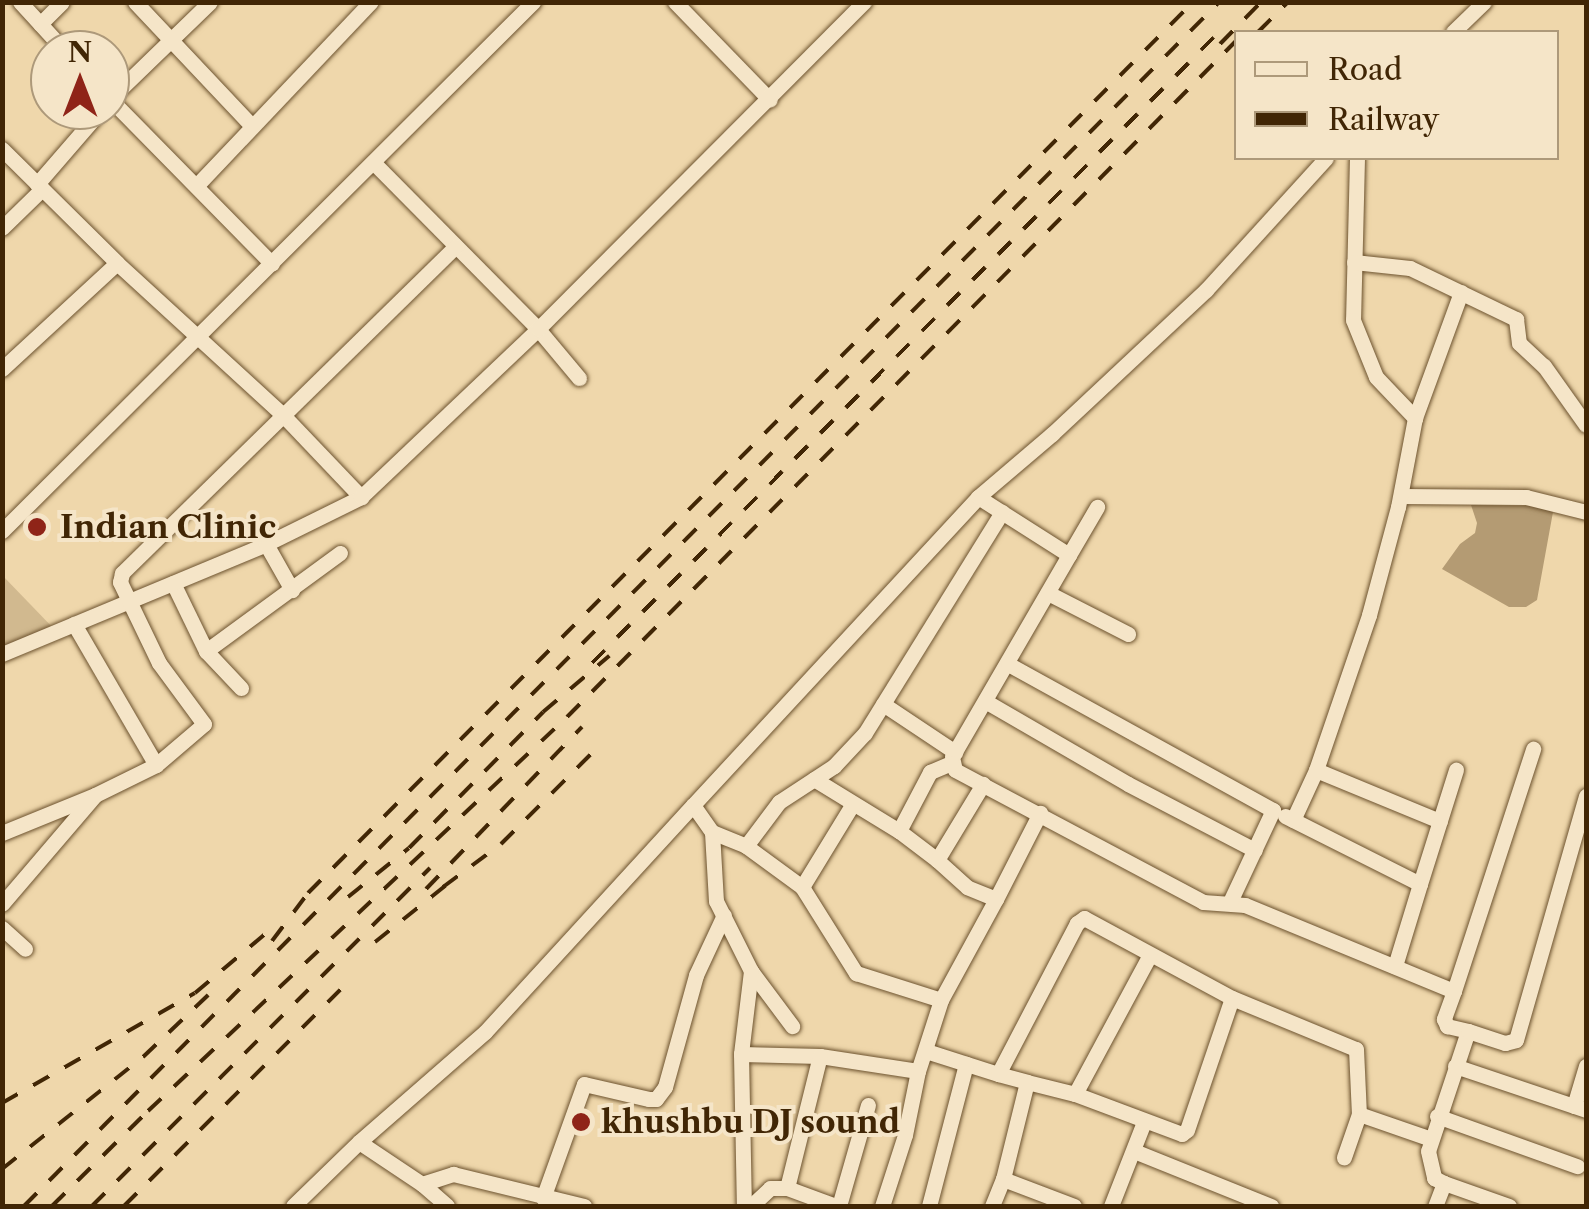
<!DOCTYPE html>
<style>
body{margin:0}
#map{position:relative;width:1589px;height:1209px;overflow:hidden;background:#efd7ab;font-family:"Libre Caslon Text",serif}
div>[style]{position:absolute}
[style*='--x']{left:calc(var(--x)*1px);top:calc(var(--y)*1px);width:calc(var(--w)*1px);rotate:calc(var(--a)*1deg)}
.green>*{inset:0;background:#d1b98f}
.water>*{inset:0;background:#b49b73}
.roads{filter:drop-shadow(0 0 2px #6c522e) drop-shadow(0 0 2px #6c522e)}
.street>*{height:15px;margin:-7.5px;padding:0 7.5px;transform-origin:7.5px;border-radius:7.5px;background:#f5e5c8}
.rail>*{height:4px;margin-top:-2px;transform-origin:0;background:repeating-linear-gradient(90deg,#412605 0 18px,transparent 0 36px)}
.dots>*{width:28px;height:28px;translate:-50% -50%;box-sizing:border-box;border:5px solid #f5e5c8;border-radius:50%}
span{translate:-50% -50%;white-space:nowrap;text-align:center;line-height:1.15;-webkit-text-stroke:8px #f5e5c8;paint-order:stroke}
.poi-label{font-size:32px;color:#412605;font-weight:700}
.left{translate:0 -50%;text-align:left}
.frame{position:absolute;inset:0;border:5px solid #412605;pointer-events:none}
.legend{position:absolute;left:1234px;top:30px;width:325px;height:130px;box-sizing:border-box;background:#f5e5c8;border:2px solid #ad997a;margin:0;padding:12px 18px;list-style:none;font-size:30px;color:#412605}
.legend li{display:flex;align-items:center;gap:20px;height:50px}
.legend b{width:50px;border:2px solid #ad997a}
.north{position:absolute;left:30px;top:30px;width:100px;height:100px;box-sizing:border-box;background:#f5e5c8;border:2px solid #ad997a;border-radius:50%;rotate:0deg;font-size:28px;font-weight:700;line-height:40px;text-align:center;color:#412605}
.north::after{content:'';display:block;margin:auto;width:35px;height:45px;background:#8f2418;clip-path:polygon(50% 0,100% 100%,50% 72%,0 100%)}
</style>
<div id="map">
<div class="green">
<i style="clip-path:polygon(2px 575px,57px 632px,2px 655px)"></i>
</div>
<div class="water">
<i style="clip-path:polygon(1471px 505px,1543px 506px,1553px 512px,1537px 600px,1526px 607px,1509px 607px,1442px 569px,1460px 544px,1475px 533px,1477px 523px)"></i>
</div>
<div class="roads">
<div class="street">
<i style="--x:20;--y:2;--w:65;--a:47.5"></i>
<i style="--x:135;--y:2;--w:170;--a:46.7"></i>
<i style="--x:210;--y:2;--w:139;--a:135.9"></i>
<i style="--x:110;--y:99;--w:231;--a:45.5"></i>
<i style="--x:675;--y:2;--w:136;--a:45.9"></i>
<i style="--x:40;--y:24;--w:31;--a:-45"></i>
<i style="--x:1453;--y:32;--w:43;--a:-44.1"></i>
<i style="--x:2;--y:149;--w:162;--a:44.7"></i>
<i style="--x:117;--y:263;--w:224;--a:42.5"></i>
<i style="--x:282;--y:414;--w:115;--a:46.4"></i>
<i style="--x:1357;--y:158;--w:162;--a:91.4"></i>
<i style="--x:1353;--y:320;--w:61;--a:68"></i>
<i style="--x:1376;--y:377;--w:57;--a:46.4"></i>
<i style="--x:374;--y:163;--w:233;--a:45.3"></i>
<i style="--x:538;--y:329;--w:64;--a:50.1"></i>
<i style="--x:37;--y:184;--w:98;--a:-49.1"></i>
<i style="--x:198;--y:184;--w:251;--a:-46.5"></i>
<i style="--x:2;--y:228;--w:56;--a:-44.3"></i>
<i style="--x:1354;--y:262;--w:56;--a:6.1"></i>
<i style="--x:1410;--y:268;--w:118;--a:25.7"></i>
<i style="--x:1516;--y:319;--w:24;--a:83"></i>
<i style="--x:1519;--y:343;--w:34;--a:43"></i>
<i style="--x:1544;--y:366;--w:72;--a:54.6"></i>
<i style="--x:2;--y:369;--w:156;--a:-42.7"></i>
<i style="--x:1401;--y:496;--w:125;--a:0.5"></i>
<i style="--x:1526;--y:497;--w:62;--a:14"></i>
<i style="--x:978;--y:497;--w:108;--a:32.5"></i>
<i style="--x:1069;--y:555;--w:233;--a:120.1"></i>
<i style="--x:952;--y:757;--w:13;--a:77"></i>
<i style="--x:955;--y:770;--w:281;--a:28"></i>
<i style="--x:1203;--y:902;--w:42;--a:4.1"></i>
<i style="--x:1245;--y:905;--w:226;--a:22.4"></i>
<i style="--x:1454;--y:991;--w:30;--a:110"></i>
<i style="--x:1444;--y:1019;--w:8;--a:67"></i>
<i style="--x:1447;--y:1026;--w:22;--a:13"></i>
<i style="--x:1468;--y:1031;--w:126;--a:108.4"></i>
<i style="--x:1428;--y:1151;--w:28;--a:77"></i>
<i style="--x:1434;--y:1178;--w:11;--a:27"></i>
<i style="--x:1444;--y:1183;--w:25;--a:111"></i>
<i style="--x:2;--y:531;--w:750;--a:-44.89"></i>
<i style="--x:266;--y:544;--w:53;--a:60.5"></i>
<i style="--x:1069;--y:555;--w:56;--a:-59.7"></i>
<i style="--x:173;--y:583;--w:76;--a:64.1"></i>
<i style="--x:206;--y:651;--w:51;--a:46.6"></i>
<i style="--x:1048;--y:593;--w:90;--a:27.1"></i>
<i style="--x:74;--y:624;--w:163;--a:59.8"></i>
<i style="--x:206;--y:651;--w:166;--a:-36.2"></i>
<i style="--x:2;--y:654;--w:286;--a:-22.6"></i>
<i style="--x:266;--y:544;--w:106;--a:-26.3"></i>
<i style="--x:361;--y:497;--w:244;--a:-43.5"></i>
<i style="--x:538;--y:329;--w:462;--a:-45.1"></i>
<i style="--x:1008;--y:664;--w:303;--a:28.9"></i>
<i style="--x:1273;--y:810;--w:102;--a:115.1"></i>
<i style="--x:985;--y:701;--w:165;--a:30.1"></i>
<i style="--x:1128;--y:784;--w:143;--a:27.5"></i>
<i style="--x:883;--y:704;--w:87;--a:33.7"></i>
<i style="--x:1316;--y:770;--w:134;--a:22.4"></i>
<i style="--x:814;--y:779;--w:100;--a:31.5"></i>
<i style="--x:899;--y:831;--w:48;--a:37.3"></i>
<i style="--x:693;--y:805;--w:420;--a:-47.2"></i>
<i style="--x:978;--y:497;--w:97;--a:-40.4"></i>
<i style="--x:1052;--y:434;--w:211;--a:-43.1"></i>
<i style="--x:1206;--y:290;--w:178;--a:-47.7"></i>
<i style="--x:1285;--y:816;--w:151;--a:26.7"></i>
<i style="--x:1420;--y:884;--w:86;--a:107"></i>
<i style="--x:1293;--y:820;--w:55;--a:-65.3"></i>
<i style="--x:1316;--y:770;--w:164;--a:-71.1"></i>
<i style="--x:1369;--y:615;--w:112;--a:-75"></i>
<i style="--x:1398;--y:507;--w:91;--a:-79.2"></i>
<i style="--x:1415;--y:418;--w:134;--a:-69.9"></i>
<i style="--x:899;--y:831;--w:67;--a:-62.3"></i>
<i style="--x:930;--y:772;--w:23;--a:-23"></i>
<i style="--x:712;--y:832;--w:37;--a:22"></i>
<i style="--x:746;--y:846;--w:69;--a:36.2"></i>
<i style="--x:802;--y:887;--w:102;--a:57.9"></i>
<i style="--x:856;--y:973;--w:89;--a:17.6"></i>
<i style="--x:941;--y:1000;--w:75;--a:107.9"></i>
<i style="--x:2;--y:833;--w:100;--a:-22.2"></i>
<i style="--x:746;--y:846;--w:55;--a:-53.1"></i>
<i style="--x:779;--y:802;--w:66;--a:-33.2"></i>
<i style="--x:834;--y:766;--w:45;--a:-46.8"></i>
<i style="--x:865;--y:733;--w:260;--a:-58.2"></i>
<i style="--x:1420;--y:884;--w:120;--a:-72.5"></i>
<i style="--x:802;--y:887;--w:96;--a:-58.6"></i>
<i style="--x:996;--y:899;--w:97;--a:-62.9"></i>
<i style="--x:2;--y:904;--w:143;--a:-49.5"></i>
<i style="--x:95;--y:795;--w:68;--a:-26.2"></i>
<i style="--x:156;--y:765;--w:63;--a:-40.5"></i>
<i style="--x:204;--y:724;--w:76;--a:-126.4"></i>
<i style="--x:159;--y:663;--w:90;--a:-115.7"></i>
<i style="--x:120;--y:582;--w:9;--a:-77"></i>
<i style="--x:122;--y:573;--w:467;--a:-44.4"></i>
<i style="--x:2;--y:928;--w:31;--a:42"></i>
<i style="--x:751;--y:971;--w:69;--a:53.3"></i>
<i style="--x:1454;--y:991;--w:255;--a:-71.9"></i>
<i style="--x:1232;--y:998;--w:134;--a:22.4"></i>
<i style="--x:1356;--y:1049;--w:65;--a:87.4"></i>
<i style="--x:1359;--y:1114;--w:46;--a:109.2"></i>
<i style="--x:941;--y:1000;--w:115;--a:-61.4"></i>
<i style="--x:996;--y:899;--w:31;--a:-158"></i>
<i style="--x:967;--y:887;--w:40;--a:-138"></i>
<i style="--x:937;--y:860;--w:89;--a:-58.8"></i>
<i style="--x:1468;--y:1031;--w:39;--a:18"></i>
<i style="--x:1505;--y:1043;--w:11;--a:-15"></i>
<i style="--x:1516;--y:1040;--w:254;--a:-74"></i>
<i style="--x:926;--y:1051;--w:76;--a:17.7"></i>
<i style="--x:998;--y:1074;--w:30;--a:15"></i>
<i style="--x:1027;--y:1082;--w:49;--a:14"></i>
<i style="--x:1075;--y:1094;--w:114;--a:20.5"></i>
<i style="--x:1182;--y:1134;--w:6;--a:-39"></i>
<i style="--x:1187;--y:1130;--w:139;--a:-71.2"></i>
<i style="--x:1232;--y:998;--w:168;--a:-151.6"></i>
<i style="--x:1084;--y:918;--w:9;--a:144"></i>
<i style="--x:1077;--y:923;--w:170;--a:117.6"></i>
<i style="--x:741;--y:1054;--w:79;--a:1.5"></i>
<i style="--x:820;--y:1056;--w:99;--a:8.7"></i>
<i style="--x:918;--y:1071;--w:65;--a:101.5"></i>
<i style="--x:905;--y:1135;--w:75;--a:107.9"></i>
<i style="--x:1455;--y:1066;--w:138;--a:18.6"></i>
<i style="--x:1027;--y:1082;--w:100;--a:103.9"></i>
<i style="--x:1003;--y:1179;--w:76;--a:20.8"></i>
<i style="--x:1075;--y:1094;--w:158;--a:-61.7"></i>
<i style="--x:1574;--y:1106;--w:42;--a:-73.3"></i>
<i style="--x:1359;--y:1114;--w:76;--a:19.1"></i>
<i style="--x:1437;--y:1116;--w:149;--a:19.7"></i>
<i style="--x:359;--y:1142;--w:76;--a:33.7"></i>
<i style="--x:422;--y:1184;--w:33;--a:-18"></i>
<i style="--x:453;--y:1174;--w:135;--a:13.7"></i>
<i style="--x:1134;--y:1151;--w:148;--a:21.9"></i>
<i style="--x:1444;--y:1183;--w:69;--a:19.5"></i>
<i style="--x:422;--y:1184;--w:33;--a:41"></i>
<i style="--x:787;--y:1188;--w:136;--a:-76"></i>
<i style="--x:543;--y:1198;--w:121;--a:-70.2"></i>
<i style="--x:584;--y:1084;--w:67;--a:13"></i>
<i style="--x:649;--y:1099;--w:7;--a:0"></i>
<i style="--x:656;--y:1099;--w:15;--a:-53"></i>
<i style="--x:665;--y:1087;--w:116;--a:-74.5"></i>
<i style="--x:696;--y:975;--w:66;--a:-65"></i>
<i style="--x:293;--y:1206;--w:92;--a:-44.1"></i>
<i style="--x:359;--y:1142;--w:167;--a:-41.1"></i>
<i style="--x:485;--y:1032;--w:308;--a:-47.5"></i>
<i style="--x:693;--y:805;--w:33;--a:55"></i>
<i style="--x:712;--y:832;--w:69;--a:86.7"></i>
<i style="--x:716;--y:901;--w:78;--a:63.4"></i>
<i style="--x:751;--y:971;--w:84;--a:96.9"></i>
<i style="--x:741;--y:1054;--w:152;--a:88.9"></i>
<i style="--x:751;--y:1206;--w:26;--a:-43"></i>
<i style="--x:770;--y:1188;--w:17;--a:0"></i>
<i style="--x:787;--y:1188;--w:52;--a:20.2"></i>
<i style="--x:839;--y:1206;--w:105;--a:-74"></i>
<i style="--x:929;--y:1206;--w:147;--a:-75.4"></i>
<i style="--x:992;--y:1206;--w:29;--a:-68"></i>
<i style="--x:1111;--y:1206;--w:90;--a:-68.6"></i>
</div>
</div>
<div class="rail">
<i style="--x:1258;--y:32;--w:42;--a:-45"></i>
<i style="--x:1220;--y:44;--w:59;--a:-45.7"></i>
<i style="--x:592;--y:663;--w:895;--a:-45.18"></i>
<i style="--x:443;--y:887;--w:72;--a:-36.6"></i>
<i style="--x:501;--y:844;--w:140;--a:-45"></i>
<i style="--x:426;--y:889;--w:225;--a:-46.1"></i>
<i style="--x:348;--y:897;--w:78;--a:-38.8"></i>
<i style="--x:409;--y:848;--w:191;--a:-45.4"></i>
<i style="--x:543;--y:712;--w:87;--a:-40.3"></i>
<i style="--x:272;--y:941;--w:60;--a:-53.1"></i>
<i style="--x:308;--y:893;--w:1256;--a:-45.19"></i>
<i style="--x:375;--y:942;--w:90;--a:-38.7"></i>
<i style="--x:2;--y:1103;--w:222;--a:-29.7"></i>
<i style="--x:195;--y:993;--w:107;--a:-40.1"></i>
<i style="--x:2;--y:1169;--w:180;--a:-38.5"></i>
<i style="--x:143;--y:1057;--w:90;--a:-43.6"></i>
<i style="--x:24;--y:1206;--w:1696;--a:-45.21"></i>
<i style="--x:52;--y:1206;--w:135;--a:-44.7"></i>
<i style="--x:148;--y:1111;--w:575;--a:-43.24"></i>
<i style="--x:567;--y:717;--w:951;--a:-45.3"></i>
<i style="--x:92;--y:1206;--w:478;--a:-45"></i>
<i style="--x:124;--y:1206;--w:318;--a:-45"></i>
</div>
<div class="dots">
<i style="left:37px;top:527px;background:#8f2418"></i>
<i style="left:581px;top:1122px;background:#8f2418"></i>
</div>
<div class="poi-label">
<span class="left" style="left:60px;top:527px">Indian Clinic</span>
<span class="left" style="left:601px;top:1122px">khushbu DJ sound</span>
</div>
<div class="frame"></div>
<ul class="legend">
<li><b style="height:12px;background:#f5e5c8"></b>Road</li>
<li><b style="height:12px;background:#412605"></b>Railway</li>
</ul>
<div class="north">N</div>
</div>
